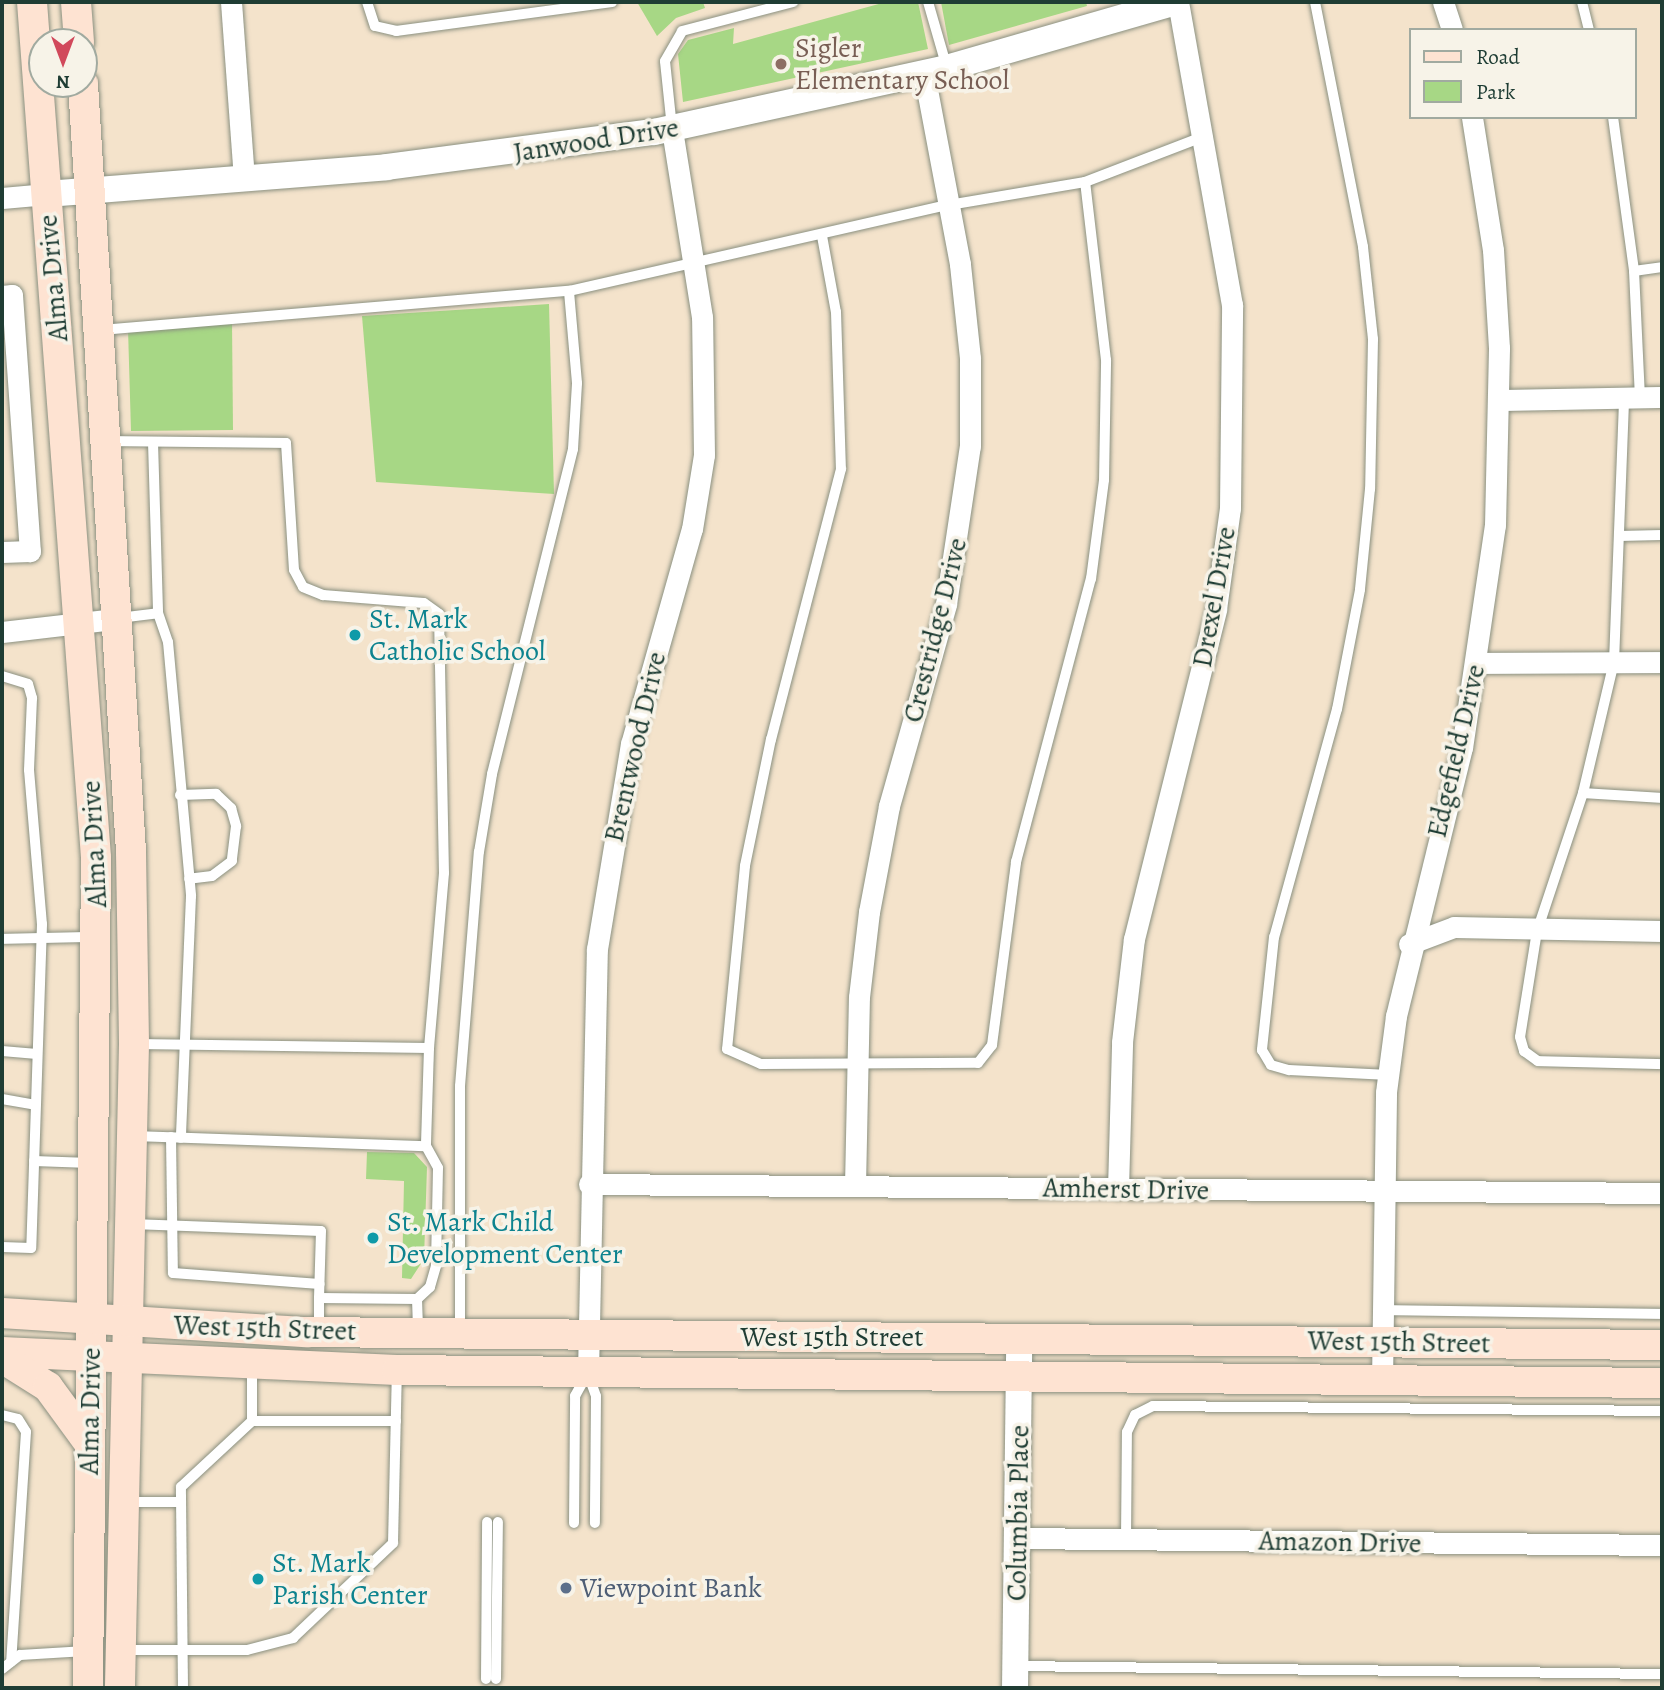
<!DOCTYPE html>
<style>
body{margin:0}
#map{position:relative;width:1664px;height:1690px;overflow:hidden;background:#f4e3cb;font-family:Alegreya,serif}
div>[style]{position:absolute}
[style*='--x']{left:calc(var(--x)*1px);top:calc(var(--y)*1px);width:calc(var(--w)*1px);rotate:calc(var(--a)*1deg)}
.green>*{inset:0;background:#a7d785}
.roads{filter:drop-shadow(0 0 2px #8a9080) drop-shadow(0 0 2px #8a9080)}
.service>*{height:10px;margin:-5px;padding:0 5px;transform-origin:5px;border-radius:5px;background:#fff}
.minor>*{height:21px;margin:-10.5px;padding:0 10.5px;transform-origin:10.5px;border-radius:10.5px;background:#fff}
.tertiary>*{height:26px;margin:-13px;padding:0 13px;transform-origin:13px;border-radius:13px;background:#fff}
.secondary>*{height:30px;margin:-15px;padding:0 15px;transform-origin:15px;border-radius:15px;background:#fee3d2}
.dots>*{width:19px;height:19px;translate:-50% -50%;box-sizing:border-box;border:4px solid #f7f3e8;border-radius:50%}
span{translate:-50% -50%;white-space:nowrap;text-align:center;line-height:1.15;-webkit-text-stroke:7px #f7f3e8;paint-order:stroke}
.education-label{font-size:28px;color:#785e54}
.left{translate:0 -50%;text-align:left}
.street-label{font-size:28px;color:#1f3d34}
.culture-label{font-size:28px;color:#0d838f}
.service-label{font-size:28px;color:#4e5e75}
.frame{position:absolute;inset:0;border:4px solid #1f3d34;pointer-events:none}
.legend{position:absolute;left:1409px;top:28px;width:228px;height:91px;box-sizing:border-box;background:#f7f3e8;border:2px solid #a1aaa0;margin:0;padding:9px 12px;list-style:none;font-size:21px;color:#1f3d34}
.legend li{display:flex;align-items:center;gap:14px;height:35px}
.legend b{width:35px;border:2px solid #a1aaa0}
.north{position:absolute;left:28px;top:28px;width:70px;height:70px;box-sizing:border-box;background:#f7f3e8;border:2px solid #a1aaa0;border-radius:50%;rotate:180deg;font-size:19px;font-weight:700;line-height:28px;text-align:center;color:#1f3d34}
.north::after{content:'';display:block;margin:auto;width:24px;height:32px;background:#d1495b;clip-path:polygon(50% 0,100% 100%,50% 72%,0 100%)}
</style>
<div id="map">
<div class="green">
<i style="clip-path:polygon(637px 2px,703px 2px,705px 8px,676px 18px,657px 36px)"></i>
<i style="clip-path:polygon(886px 2px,918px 2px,928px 49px,683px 102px,678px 54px,688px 40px,734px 28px,733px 44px)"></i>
<i style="clip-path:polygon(941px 2px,1086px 2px,1087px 6px,949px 45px)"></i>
<i style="clip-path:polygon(549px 304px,554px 494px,376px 482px,362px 316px)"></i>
<i style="clip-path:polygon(232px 322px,233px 430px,131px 431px,128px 329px)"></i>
<i style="clip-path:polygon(367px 1152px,414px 1153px,427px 1167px,424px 1259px,411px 1279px,402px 1278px,404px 1181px,366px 1179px)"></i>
</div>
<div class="roads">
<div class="service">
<i style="--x:367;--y:2;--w:25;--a:72"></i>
<i style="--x:375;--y:26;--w:22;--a:13"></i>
<i style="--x:396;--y:31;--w:218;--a:-7.6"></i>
<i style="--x:928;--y:2;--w:69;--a:73.9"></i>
<i style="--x:1315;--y:2;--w:250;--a:78.9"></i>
<i style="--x:1363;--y:247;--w:93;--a:83.8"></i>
<i style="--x:1373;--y:339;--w:150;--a:91.1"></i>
<i style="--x:1370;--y:489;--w:101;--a:95.7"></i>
<i style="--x:1360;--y:590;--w:121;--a:100.9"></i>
<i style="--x:1337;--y:709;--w:237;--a:105.4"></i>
<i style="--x:1274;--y:937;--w:114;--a:96.1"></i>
<i style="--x:1262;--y:1050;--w:17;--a:59"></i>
<i style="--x:1271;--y:1065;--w:19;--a:16"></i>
<i style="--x:1289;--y:1070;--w:100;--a:2.9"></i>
<i style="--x:1582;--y:2;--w:29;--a:76"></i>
<i style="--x:1613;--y:117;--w:155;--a:82.2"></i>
<i style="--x:1634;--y:271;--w:127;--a:87.3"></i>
<i style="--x:672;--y:128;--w:67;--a:-96"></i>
<i style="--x:665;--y:61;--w:34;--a:-60"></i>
<i style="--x:682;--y:31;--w:115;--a:-14.6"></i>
<i style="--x:822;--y:236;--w:77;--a:79.6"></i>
<i style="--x:836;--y:312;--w:157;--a:88.2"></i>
<i style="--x:841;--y:469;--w:279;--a:104.5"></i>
<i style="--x:771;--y:739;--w:130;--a:101.6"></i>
<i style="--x:745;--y:866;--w:184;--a:95.6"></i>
<i style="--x:727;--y:1049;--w:37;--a:24"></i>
<i style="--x:761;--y:1064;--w:217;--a:-0.3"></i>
<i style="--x:978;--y:1063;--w:23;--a:-52"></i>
<i style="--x:992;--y:1045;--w:185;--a:-82.5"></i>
<i style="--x:1016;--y:862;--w:293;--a:-75.2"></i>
<i style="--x:1091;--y:579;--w:100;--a:-82.5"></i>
<i style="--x:1104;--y:480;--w:120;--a:-89"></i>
<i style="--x:1106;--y:360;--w:179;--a:-96.7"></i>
<i style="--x:1634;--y:271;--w:28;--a:-8"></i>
<i style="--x:100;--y:330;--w:471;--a:-4.8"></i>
<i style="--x:108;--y:441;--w:178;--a:0.6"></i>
<i style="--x:286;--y:443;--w:127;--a:86.4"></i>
<i style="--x:294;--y:570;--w:19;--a:62"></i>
<i style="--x:303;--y:587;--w:22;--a:22"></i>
<i style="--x:323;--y:595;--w:101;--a:4.5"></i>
<i style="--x:424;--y:603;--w:19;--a:36"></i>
<i style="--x:439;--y:614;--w:259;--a:88.9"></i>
<i style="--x:444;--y:873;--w:176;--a:94.9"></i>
<i style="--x:153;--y:442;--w:171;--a:88.3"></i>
<i style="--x:158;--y:613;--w:31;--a:71"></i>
<i style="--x:168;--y:642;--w:255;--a:84.8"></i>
<i style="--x:191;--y:896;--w:242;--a:92.4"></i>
<i style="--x:1619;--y:536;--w:43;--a:-1.3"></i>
<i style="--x:119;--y:618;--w:39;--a:-7"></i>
<i style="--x:2;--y:676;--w:27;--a:17"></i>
<i style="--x:28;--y:684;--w:15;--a:74"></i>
<i style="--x:32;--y:698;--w:72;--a:92.4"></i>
<i style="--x:29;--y:770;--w:155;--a:85.2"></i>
<i style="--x:42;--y:924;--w:324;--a:91.9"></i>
<i style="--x:31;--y:1248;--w:29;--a:-178"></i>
<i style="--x:1583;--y:793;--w:135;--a:-76.7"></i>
<i style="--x:1614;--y:662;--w:264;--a:-87.8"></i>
<i style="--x:180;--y:795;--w:36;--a:-2"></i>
<i style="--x:216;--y:794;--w:21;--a:43"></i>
<i style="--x:231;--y:808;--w:19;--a:74"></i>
<i style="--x:236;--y:826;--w:35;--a:97"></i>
<i style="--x:232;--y:861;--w:25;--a:143"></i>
<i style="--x:212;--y:876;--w:23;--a:173"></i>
<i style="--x:1662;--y:798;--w:79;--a:-176.4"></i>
<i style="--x:1583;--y:793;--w:145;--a:108.4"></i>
<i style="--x:1537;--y:931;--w:107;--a:99.1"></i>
<i style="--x:1520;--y:1037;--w:15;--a:74"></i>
<i style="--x:1524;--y:1051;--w:17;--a:36"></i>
<i style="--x:1538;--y:1061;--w:124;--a:1.4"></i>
<i style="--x:2;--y:939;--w:91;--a:-1.3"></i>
<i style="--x:137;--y:1044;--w:292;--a:0.8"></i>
<i style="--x:429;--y:1048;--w:98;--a:91.8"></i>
<i style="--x:2;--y:1051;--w:35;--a:5"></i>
<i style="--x:2;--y:1099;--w:34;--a:10"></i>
<i style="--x:134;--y:1136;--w:292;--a:2"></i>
<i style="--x:426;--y:1146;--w:25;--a:61"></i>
<i style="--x:438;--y:1168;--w:98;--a:91.2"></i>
<i style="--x:436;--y:1266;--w:22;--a:106"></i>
<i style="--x:430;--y:1287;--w:18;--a:137"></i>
<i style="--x:417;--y:1299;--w:32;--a:88"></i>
<i style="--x:171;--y:1137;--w:136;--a:89.2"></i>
<i style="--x:173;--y:1273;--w:147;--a:4.3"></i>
<i style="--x:34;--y:1161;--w:56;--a:2"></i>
<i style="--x:132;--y:1224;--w:189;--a:2.1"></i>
<i style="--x:321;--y:1231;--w:67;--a:91.7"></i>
<i style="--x:319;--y:1298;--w:98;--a:0.6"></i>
<i style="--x:1382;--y:1310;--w:280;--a:0.8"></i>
<i style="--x:319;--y:1330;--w:32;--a:-90"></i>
<i style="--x:460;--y:1332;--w:246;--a:-90"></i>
<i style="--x:460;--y:1086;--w:235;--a:-85.4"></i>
<i style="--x:479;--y:852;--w:79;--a:-80.5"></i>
<i style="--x:492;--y:774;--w:335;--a:-76"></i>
<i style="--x:573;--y:449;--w:66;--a:-86.5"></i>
<i style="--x:577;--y:383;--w:92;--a:-95"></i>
<i style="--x:569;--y:291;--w:390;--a:-12.8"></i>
<i style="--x:949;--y:205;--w:138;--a:-9.6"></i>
<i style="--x:1085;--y:182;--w:129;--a:-21"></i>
<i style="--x:588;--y:1374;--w:23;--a:70"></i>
<i style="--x:596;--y:1396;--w:127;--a:90.5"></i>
<i style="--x:2;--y:1415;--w:16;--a:14"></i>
<i style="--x:18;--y:1419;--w:15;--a:58"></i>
<i style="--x:26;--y:1432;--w:230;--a:93.7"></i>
<i style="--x:252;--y:1421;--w:56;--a:-90"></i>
<i style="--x:125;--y:1502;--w:56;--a:0"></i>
<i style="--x:574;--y:1523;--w:127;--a:-89.5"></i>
<i style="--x:575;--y:1396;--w:23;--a:-61"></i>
<i style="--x:1126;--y:1539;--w:107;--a:-89.5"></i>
<i style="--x:1127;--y:1432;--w:19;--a:-65"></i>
<i style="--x:1135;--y:1415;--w:20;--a:-27"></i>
<i style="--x:1153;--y:1406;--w:509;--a:0.56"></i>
<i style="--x:123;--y:1650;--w:124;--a:0"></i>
<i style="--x:247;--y:1650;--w:48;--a:-14.6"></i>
<i style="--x:293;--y:1638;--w:138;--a:-43.5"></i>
<i style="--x:393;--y:1543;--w:171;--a:-88.7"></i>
<i style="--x:1015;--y:1666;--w:647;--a:0.71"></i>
<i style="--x:2;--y:1669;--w:23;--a:-38"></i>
<i style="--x:20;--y:1655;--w:66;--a:-3.5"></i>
<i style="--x:486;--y:1679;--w:157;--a:-89.6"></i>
<i style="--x:496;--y:1679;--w:157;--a:-89.3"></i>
<i style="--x:183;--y:1688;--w:201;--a:-90.6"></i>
<i style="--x:181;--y:1487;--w:97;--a:-42.9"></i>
<i style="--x:252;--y:1421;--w:144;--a:0"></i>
</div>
<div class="minor">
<i style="--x:231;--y:2;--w:177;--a:85.8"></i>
<i style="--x:1443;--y:2;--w:29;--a:72"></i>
<i style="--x:2;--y:198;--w:45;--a:-5.1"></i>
<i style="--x:2;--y:296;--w:10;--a:-6"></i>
<i style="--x:12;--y:295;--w:257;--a:86"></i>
<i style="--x:30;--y:551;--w:28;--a:178"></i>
<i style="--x:1500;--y:400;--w:162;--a:-1.1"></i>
<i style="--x:2;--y:632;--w:114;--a:-6.6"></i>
<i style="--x:1476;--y:663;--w:186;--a:-0.3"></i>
<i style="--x:1409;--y:944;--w:48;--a:-20.7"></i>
<i style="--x:1454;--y:927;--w:208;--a:1.1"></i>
<i style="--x:589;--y:1184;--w:1073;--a:0.48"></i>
<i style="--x:855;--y:1186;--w:189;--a:-88.8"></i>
<i style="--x:859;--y:997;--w:86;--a:-83.3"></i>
<i style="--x:869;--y:912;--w:108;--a:-79.3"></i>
<i style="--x:889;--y:806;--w:210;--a:-74.2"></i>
<i style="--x:946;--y:604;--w:160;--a:-81.4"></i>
<i style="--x:970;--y:446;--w:88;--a:-90"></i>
<i style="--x:970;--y:358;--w:95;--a:-96.1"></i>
<i style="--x:960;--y:264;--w:193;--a:-100.7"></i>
<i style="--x:1118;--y:1189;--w:147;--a:-88.4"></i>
<i style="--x:1122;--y:1042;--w:104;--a:-83.4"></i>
<i style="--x:1134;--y:939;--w:340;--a:-76"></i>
<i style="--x:1216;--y:609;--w:102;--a:-82.1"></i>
<i style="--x:1230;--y:508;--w:203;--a:-89.4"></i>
<i style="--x:1232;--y:305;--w:308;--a:-100.1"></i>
<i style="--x:588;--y:1373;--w:424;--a:-88.8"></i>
<i style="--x:597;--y:949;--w:208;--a:-80.6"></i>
<i style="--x:631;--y:744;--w:223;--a:-74.2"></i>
<i style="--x:692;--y:529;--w:75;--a:-80.8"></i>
<i style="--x:704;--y:455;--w:138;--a:-90.8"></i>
<i style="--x:702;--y:317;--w:190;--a:-99.1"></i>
<i style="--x:1382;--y:1382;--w:290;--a:-89.2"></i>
<i style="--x:1386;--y:1092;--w:77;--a:-82.5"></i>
<i style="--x:1396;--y:1016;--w:276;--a:-76.2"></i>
<i style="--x:1462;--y:748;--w:225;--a:-81.6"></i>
<i style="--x:1495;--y:525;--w:177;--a:-88.7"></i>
<i style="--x:1499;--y:348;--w:98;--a:-93.5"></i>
<i style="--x:1493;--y:250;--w:135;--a:-99"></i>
<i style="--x:1017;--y:1538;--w:645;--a:0.62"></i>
</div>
<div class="tertiary">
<i style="--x:47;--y:194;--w:341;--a:-4.5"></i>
<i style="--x:387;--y:167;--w:269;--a:-7.5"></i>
<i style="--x:654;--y:132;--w:300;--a:-12.3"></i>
<i style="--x:947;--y:68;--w:238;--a:-16.1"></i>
<i style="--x:1015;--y:1688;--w:350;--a:-89.3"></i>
</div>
<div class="secondary">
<i style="--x:32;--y:2;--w:858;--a:85.72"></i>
<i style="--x:96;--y:858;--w:830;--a:90.55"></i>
<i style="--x:76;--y:2;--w:40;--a:85.7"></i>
<i style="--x:83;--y:84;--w:769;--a:86.42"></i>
<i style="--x:131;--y:852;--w:192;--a:89.1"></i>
<i style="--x:134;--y:1044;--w:644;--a:91.25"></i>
<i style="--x:2;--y:1313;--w:306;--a:3.6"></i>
<i style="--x:307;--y:1332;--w:1355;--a:0.55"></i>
<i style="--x:2;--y:1352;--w:395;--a:2.6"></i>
<i style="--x:397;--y:1370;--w:1265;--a:0.59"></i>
<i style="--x:2;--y:1358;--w:54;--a:32.2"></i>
<i style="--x:48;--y:1387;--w:69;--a:53.8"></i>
</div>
</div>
<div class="dots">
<i style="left:781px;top:64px;background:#8d6e63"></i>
<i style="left:355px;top:635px;background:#0f9aa8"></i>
<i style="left:373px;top:1238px;background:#0f9aa8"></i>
<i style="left:258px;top:1579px;background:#0f9aa8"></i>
<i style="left:566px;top:1588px;background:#5c6f8a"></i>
</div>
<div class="education-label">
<span class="left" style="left:795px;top:64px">Sigler<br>Elementary School</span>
</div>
<div class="street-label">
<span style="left:596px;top:140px;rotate:-9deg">Janwood Drive</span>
<span style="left:53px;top:278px;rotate:-95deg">Alma Drive</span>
<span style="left:1214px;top:597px;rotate:-80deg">Drexel Drive</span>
<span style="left:935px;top:630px;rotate:-76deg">Crestridge Drive</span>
<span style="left:635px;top:747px;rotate:-77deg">Brentwood Drive</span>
<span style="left:1456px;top:751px;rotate:-77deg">Edgefield Drive</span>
<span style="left:94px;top:844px;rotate:-93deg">Alma Drive</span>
<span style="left:1126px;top:1189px;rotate:1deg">Amherst Drive</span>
<span style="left:265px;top:1328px;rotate:2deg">West 15th Street</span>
<span style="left:832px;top:1337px">West 15th Street</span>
<span style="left:1399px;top:1342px;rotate:1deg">West 15th Street</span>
<span style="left:90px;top:1411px;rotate:-89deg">Alma Drive</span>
<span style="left:1018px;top:1513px;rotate:-89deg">Columbia Place</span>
<span style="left:1340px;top:1542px;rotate:1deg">Amazon Drive</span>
</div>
<div class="culture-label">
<span class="left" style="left:369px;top:635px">St. Mark<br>Catholic School</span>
<span class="left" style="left:387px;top:1238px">St. Mark Child<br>Development Center</span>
<span class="left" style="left:272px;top:1579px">St. Mark<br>Parish Center</span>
</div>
<div class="service-label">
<span class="left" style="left:580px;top:1588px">Viewpoint Bank</span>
</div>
<div class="frame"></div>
<ul class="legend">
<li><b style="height:9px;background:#fee3d2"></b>Road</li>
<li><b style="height:19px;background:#a7d785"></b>Park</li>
</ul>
<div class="north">N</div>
</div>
